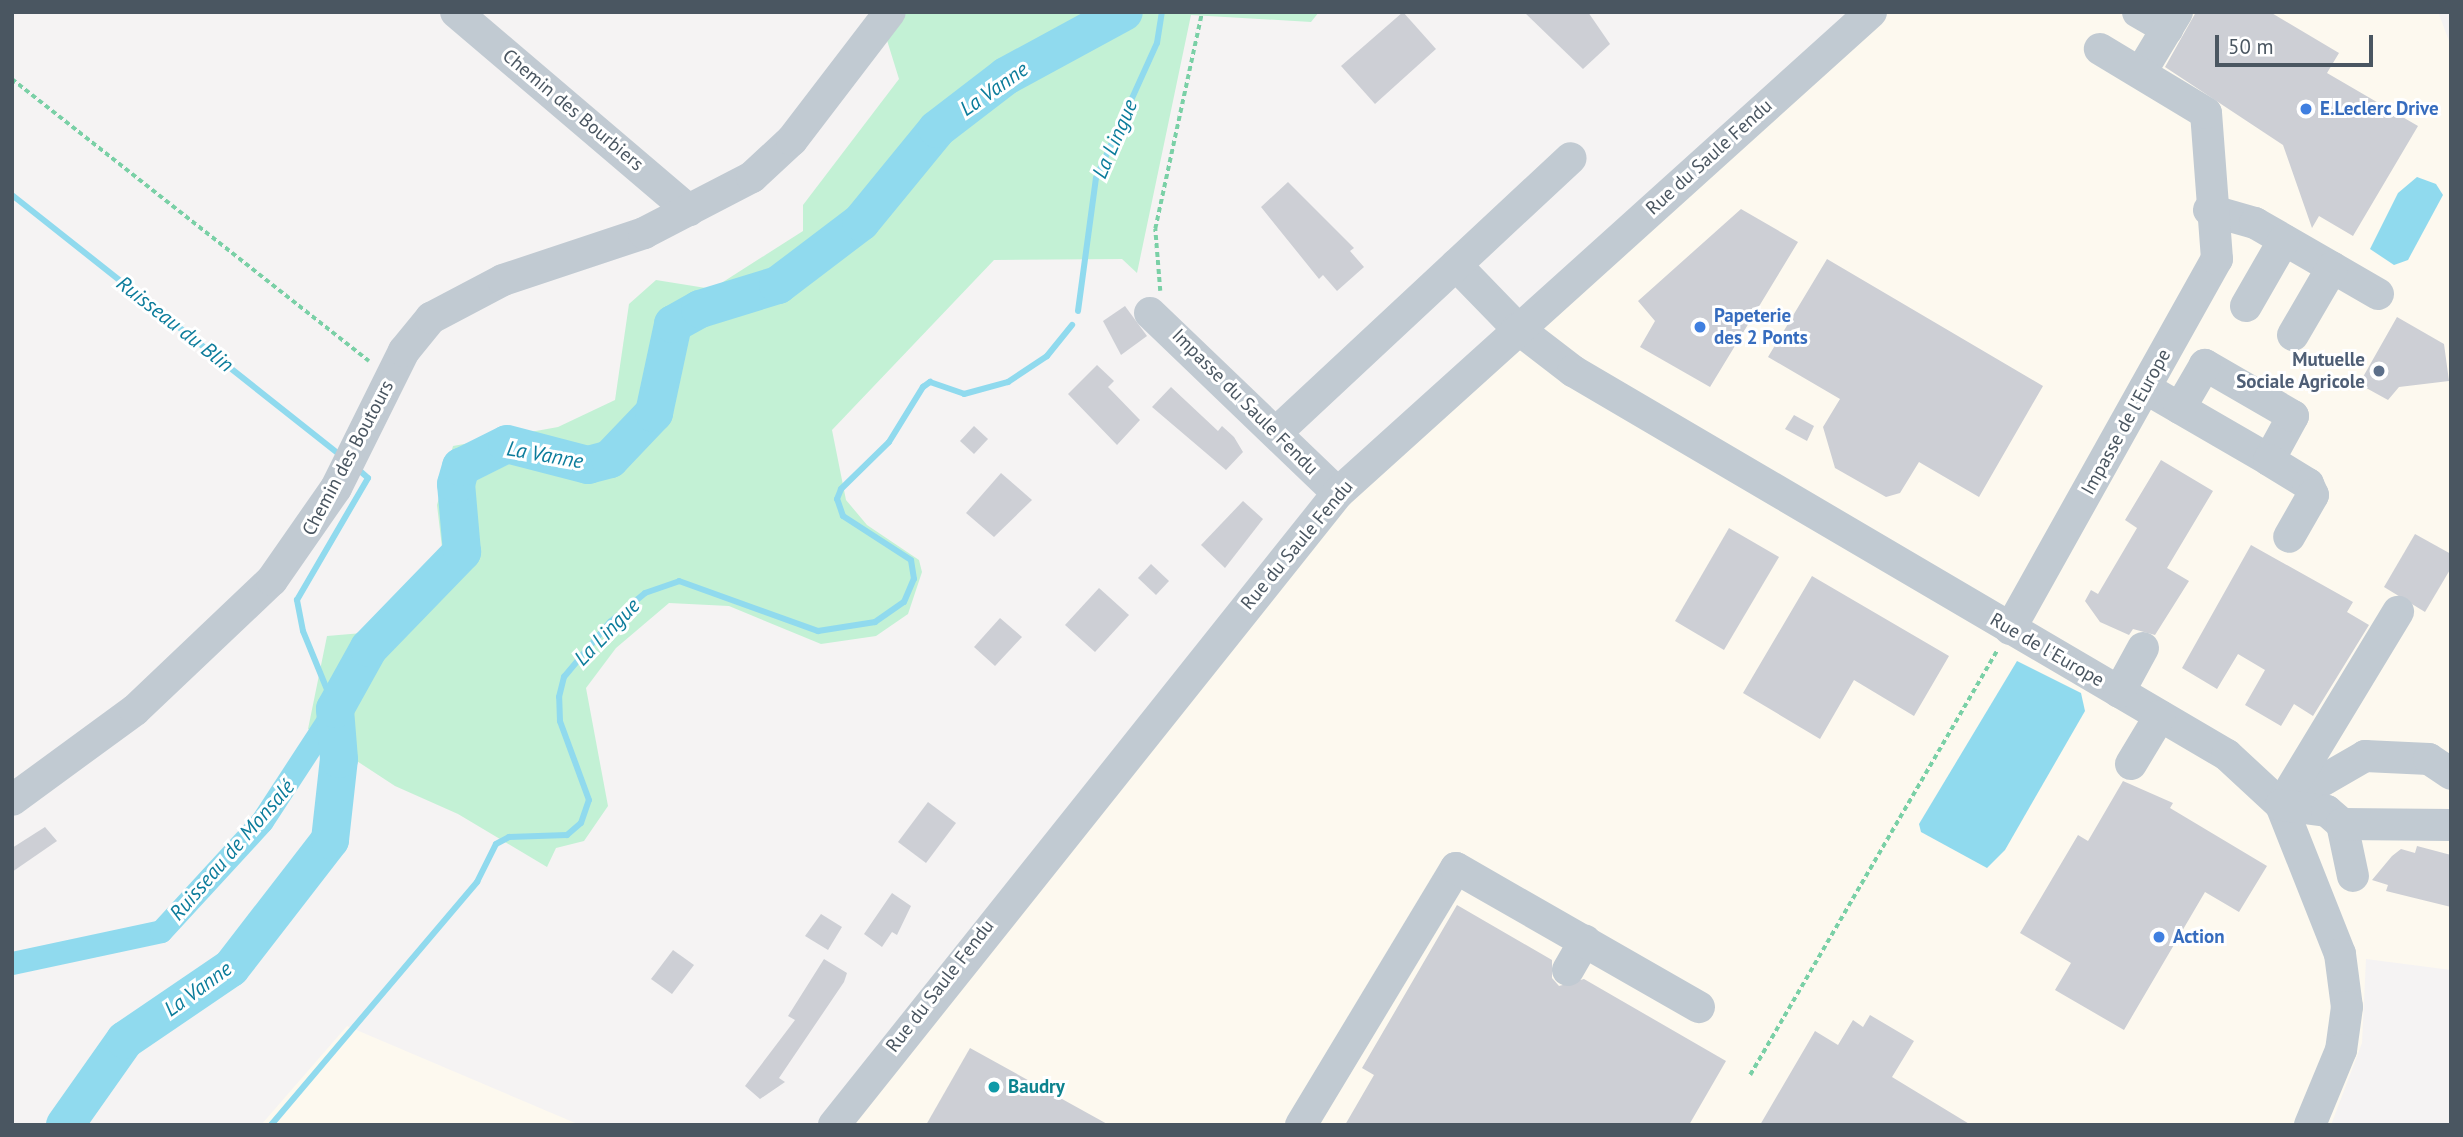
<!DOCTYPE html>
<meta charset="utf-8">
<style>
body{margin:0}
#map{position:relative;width:2463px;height:1137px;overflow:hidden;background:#f5f3f3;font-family:"PT Sans",sans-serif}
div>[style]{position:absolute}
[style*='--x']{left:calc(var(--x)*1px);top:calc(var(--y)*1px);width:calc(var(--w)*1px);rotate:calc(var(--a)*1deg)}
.commercial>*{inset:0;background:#fdf9ef}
.green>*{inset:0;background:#c3f1d5}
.water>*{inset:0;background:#90daee}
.stream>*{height:6px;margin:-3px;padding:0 3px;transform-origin:3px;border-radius:3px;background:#90daee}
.canal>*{height:23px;margin:-11.5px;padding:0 11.5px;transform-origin:11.5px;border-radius:11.5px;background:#90daee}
.river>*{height:38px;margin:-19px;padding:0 19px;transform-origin:19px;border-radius:19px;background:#90daee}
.building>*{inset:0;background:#cdcfd5}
.path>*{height:3.5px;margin-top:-1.75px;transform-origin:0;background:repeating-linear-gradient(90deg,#7ad0a6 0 5px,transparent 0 8.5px)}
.minor>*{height:32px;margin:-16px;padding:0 16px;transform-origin:16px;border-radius:16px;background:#c1cad2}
.dots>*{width:19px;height:19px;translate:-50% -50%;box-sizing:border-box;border:4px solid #fff;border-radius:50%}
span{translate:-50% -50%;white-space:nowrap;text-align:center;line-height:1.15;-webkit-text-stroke:6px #fff;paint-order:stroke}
.shop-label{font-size:19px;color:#366cbe;font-weight:700}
.left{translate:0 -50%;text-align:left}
.street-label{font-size:19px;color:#4a5661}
.service-label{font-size:19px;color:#4e5e75;font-weight:700}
.right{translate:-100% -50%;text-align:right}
.culture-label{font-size:19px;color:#0d838f;font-weight:700}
.water-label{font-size:21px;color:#0c7c9b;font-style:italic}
.frame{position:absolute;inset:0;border:14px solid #4a5661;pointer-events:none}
.scale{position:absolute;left:2215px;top:35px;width:158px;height:32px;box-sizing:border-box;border:4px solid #4a5661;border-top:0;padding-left:9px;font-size:21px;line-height:24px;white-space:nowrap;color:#4a5661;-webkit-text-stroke:5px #fff;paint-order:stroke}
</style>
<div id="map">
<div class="commercial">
<i style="clip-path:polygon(1887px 12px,2438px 12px,2451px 46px,2451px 970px,2366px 959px,2362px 1043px,2331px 1125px,820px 1125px,1217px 625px,1782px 84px)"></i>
<i style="clip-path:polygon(347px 1026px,580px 1125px,581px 1125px,261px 1125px)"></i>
</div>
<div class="green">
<i style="clip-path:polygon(904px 12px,1319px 12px,1311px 22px,1191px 15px,1137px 273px,1122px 259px,994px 260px,832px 430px,846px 500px,867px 525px,919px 560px,922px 572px,908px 614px,876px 636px,821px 644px,729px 606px,669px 603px,616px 648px,586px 688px,608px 806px,584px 841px,556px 848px,547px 867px,458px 814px,395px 786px,308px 729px,327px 636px,374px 632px,443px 556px,437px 505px,453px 446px,558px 427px,615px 400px,629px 304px,656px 280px,712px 289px,803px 231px,803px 205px,899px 79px,886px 37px)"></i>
</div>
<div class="water">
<i style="clip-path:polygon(2417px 177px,2436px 184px,2443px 195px,2408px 260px,2394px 265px,2370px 249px,2398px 193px)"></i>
<i style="clip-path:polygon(2017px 661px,2081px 693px,2085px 711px,2005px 850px,1987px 868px,1921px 832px,1919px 824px)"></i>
</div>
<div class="stream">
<i style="--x:12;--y:195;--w:417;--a:38.4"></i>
<i style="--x:1078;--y:311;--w:134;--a:-82.3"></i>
<i style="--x:1096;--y:178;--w:148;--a:-65.7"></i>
<i style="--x:1157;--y:43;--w:31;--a:-81"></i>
<i style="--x:335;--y:709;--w:84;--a:-112.3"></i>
<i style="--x:303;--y:631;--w:32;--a:-101"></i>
<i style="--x:297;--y:600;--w:141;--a:-59.8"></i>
<i style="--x:368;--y:478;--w:9;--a:-139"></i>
<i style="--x:271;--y:1125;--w:319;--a:-49.7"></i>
<i style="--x:477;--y:882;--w:42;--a:-63.4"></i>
<i style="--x:496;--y:844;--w:15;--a:-28"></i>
<i style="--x:509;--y:837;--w:58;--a:-2"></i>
<i style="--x:567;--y:835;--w:18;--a:-41"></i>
<i style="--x:581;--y:823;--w:24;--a:-71"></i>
<i style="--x:589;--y:800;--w:84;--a:-110.2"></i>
<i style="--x:560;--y:721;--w:24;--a:-92"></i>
<i style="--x:559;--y:697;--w:21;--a:-76"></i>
<i style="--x:564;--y:677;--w:72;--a:-50.1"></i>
<i style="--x:610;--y:622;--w:45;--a:-39.6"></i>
<i style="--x:645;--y:593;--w:36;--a:-19"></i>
<i style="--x:679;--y:581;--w:148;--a:19.8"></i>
<i style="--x:818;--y:631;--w:58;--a:-9"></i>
<i style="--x:875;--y:622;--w:35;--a:-35"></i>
<i style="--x:904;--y:602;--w:25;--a:-67"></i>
<i style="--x:914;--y:579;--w:19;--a:-99"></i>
<i style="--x:911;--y:560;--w:81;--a:-147.1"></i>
<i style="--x:843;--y:516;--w:18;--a:-109"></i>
<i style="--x:837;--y:499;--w:11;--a:-68"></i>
<i style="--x:841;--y:489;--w:67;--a:-44.4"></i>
<i style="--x:889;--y:442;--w:65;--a:-58.3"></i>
<i style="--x:923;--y:387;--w:9;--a:-36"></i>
<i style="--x:930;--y:382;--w:36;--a:19"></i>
<i style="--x:964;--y:394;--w:46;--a:-15.3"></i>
<i style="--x:1008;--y:382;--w:47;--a:-33.7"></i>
<i style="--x:1047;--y:356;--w:40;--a:-51"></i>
</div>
<div class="canal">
<i style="--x:12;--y:963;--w:152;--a:-12.1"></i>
<i style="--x:161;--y:931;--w:149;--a:-47.4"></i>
<i style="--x:262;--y:821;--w:134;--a:-56.9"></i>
</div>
<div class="river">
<i style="--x:65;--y:1125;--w:104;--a:-54.8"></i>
<i style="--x:125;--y:1040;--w:128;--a:-34.2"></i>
<i style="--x:231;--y:968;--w:162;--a:-52.3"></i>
<i style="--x:330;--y:840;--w:81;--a:-83.7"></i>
<i style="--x:339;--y:759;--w:50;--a:-94.6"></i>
<i style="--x:335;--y:709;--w:70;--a:-60.9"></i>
<i style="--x:369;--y:648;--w:134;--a:-45.9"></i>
<i style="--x:462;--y:552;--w:68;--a:-95"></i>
<i style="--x:456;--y:484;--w:18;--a:-74"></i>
<i style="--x:461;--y:467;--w:51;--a:-26.6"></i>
<i style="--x:507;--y:444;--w:84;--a:14.5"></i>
<i style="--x:588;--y:465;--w:23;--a:-15"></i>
<i style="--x:610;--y:459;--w:64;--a:-46.3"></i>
<i style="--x:654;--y:413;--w:91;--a:-77.9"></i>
<i style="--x:673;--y:324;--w:31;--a:-29"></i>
<i style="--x:700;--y:309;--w:82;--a:-17.1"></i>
<i style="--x:778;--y:285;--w:104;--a:-37.2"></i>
<i style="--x:861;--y:222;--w:120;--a:-50.7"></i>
<i style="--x:937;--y:129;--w:87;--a:-37.5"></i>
<i style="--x:1006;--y:76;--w:134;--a:-28.5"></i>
</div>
<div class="building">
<i style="clip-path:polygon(1403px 12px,1436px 49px,1375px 104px,1341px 66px)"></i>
<i style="clip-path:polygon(1524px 12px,1588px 12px,1610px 44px,1583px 69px)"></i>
<i style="clip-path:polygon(2196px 12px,2270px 12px,2339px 53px,2327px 73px,2418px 126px,2353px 236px,2319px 216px,2312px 228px,2283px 145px,2165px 67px)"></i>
<i style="clip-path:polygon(1288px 182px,1354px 248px,1350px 251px,1364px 267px,1337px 291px,1323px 275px,1319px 279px,1261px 207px)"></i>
<i style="clip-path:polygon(1741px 209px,1798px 242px,1710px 387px,1640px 347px,1655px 321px,1638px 301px)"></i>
<i style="clip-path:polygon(1827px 259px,2043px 386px,1979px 497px,1919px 462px,1900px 493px,1886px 497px,1835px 468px,1823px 427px,1840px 399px,1768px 357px)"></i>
<i style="clip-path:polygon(1125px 306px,1147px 336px,1121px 355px,1103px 321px)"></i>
<i style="clip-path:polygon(2397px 317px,2444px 344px,2449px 381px,2399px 387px,2388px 400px,2359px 384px)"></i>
<i style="clip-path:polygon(1097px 365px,1114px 381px,1108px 387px,1140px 420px,1117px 445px,1068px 394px)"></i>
<i style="clip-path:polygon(1171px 387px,1218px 431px,1222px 426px,1234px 437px,1243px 452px,1226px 470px,1152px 407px)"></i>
<i style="clip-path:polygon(1794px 415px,1814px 426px,1807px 441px,1785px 429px)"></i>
<i style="clip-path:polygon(974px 426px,988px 439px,974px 454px,960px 441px)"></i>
<i style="clip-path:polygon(2161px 460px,2213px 491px,2167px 568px,2189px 581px,2155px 635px,2133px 629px,2129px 635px,2100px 622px,2085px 601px,2091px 590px,2098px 594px,2137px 528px,2125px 520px)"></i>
<i style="clip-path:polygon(1001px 473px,1032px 500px,994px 537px,966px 513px)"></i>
<i style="clip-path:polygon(1243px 501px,1263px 519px,1225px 568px,1201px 545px)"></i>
<i style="clip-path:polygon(1729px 528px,1779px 557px,1724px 650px,1675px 621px)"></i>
<i style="clip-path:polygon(2415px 534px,2451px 554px,2451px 568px,2425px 612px,2384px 587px)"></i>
<i style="clip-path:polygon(2251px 545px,2353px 602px,2347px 612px,2369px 625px,2313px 716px,2294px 704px,2281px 726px,2245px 705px,2265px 670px,2238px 654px,2217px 689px,2182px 668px)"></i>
<i style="clip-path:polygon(1151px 564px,1169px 581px,1156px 595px,1138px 578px)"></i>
<i style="clip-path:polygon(1812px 576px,1949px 656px,1914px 716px,1854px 680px,1820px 739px,1743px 693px)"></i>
<i style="clip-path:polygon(1099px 588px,1129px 615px,1095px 652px,1065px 625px)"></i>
<i style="clip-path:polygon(1000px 618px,1022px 637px,995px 666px,974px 647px)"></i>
<i style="clip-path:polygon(2123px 781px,2173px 803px,2170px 808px,2267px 866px,2239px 912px,2205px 892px,2124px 1030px,2055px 990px,2071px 963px,2020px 933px,2078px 835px,2088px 841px)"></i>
<i style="clip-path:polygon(928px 802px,956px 823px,926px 863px,898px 842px)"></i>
<i style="clip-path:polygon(45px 827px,57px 841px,12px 872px,12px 848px)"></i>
<i style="clip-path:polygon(2417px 846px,2451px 855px,2451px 907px,2386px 891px,2388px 885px,2372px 880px,2392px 856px,2401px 849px,2415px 853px)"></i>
<i style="clip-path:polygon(892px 893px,911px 906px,897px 935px,892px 932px,882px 947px,864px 934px)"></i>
<i style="clip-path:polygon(1457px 905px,1552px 960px,1552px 978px,1559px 986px,1584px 979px,1726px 1061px,1689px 1125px,1345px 1125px,1374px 1075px,1362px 1068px)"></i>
<i style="clip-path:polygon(821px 914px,842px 927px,828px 950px,805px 936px)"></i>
<i style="clip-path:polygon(673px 950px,694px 965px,672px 994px,651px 979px)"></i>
<i style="clip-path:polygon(824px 959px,847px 973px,844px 982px,779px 1078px,785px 1082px,760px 1099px,745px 1086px,795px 1020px,788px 1016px)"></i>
<i style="clip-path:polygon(1870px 1015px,1914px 1041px,1892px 1077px,1971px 1125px,1760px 1125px,1815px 1031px,1838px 1045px,1853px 1020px,1863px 1027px)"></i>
<i style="clip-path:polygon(970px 1048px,1109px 1125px,926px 1125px)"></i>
</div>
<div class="path">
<i style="--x:12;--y:79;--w:455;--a:38.3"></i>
<i style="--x:1160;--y:291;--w:62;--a:-94.6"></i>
<i style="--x:1155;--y:229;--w:222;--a:-77.8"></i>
<i style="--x:1750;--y:1075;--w:491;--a:-59.8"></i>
</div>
<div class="minor">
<i style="--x:456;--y:12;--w:306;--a:40.4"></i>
<i style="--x:2138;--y:12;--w:34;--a:30"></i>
<i style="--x:2141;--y:72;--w:70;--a:-59"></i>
<i style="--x:2209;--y:210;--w:48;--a:15.8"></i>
<i style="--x:2255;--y:223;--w:142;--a:30"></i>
<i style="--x:1456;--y:265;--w:88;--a:45.9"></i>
<i style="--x:1517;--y:328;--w:71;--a:37.5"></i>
<i style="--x:1573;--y:371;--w:758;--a:30.42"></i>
<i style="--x:2227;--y:755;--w:74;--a:42.8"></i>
<i style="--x:2281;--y:805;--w:160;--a:68.4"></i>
<i style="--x:2340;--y:954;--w:53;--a:82.5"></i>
<i style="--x:2347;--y:1007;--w:43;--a:97.9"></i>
<i style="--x:2341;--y:1050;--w:81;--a:112.5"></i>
<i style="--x:2246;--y:306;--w:76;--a:-60.1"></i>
<i style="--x:1150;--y:313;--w:260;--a:43.8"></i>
<i style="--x:2293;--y:335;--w:78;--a:-59.8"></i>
<i style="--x:2145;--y:388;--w:143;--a:30.1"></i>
<i style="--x:2269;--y:460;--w:50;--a:-61.4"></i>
<i style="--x:2293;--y:416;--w:102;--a:-149.9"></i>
<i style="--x:2205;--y:365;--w:50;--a:120.2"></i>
<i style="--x:1278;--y:431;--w:400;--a:-43"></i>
<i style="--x:2269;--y:460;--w:46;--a:31.6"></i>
<i style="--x:2308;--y:484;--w:12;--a:66"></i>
<i style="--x:2313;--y:495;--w:48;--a:119.7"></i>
<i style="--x:2010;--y:629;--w:424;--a:-60.8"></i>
<i style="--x:2217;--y:259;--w:146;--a:-94.3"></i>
<i style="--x:2206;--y:113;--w:124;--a:-148.9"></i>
<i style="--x:2119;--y:692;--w:50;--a:-61.4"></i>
<i style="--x:2131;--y:764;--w:56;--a:-58.9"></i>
<i style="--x:12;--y:800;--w:152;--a:-36.2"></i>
<i style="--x:135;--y:710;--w:189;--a:-43.5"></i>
<i style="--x:272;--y:580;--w:112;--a:-55.2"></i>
<i style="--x:336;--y:488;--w:153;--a:-63.6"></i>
<i style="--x:404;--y:351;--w:43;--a:-50.7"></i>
<i style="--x:431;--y:318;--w:81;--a:-27.8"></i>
<i style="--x:503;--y:280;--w:149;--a:-18.4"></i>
<i style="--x:644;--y:233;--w:122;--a:-27.4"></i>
<i style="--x:752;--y:177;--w:54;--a:-42.8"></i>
<i style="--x:792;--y:140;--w:161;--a:-52.6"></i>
<i style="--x:2282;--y:804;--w:96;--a:-30"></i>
<i style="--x:2365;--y:756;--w:64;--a:2.7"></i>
<i style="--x:2429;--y:759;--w:27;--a:34"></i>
<i style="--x:2281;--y:805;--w:226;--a:-58.8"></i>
<i style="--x:2281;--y:805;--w:46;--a:7.4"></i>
<i style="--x:2327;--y:811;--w:20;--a:41"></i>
<i style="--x:2342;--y:824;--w:53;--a:78.1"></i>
<i style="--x:2342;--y:824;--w:109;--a:0.5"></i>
<i style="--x:1568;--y:970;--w:34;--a:-60"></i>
<i style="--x:834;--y:1125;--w:808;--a:-51.43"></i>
<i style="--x:1338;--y:493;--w:718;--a:-42.06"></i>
<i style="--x:1301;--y:1125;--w:300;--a:-58.9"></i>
<i style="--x:1456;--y:868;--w:280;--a:29.8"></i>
</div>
<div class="dots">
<i style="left:2306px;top:109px;background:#3f7fe0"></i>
<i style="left:1700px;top:327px;background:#3f7fe0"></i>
<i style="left:2379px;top:371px;background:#5c6f8a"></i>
<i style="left:2159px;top:937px;background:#3f7fe0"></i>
<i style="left:994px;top:1087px;background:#0f9aa8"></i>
</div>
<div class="shop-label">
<span class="left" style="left:2320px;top:109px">E.Leclerc Drive</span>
<span class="left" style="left:1714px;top:327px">Papeterie<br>des 2 Ponts</span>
<span class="left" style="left:2173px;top:937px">Action</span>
</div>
<div class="street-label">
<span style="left:573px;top:110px;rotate:40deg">Chemin des Bourbiers</span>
<span style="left:1709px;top:157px;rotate:-42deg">Rue du Saule Fendu</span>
<span style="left:1245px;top:402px;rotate:45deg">Impasse du Saule Fendu</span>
<span style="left:2126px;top:422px;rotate:-61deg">Impasse de l'Europe</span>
<span style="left:348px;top:458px;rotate:-62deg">Chemin des Boutours</span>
<span style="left:1297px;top:545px;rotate:-50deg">Rue du Saule Fendu</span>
<span style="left:2047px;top:650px;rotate:30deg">Rue de l'Europe</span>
<span style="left:940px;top:986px;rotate:-52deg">Rue du Saule Fendu</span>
</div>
<div class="service-label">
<span class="right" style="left:2365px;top:371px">Mutuelle<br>Sociale Agricole</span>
</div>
<div class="culture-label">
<span class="left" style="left:1008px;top:1087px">Baudry</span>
</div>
<div class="water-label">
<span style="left:994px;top:89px;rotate:-35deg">La Vanne</span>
<span style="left:1115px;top:139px;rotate:-67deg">La Lingue</span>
<span style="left:175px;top:324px;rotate:38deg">Ruisseau du Blin</span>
<span style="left:545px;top:455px;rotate:10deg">La Vanne</span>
<span style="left:607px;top:632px;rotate:-46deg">La Lingue</span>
<span style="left:232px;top:850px;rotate:-49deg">Ruisseau de Monsalé</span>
<span style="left:198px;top:989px;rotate:-36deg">La Vanne</span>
</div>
<div class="frame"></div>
<div class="scale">50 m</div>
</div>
